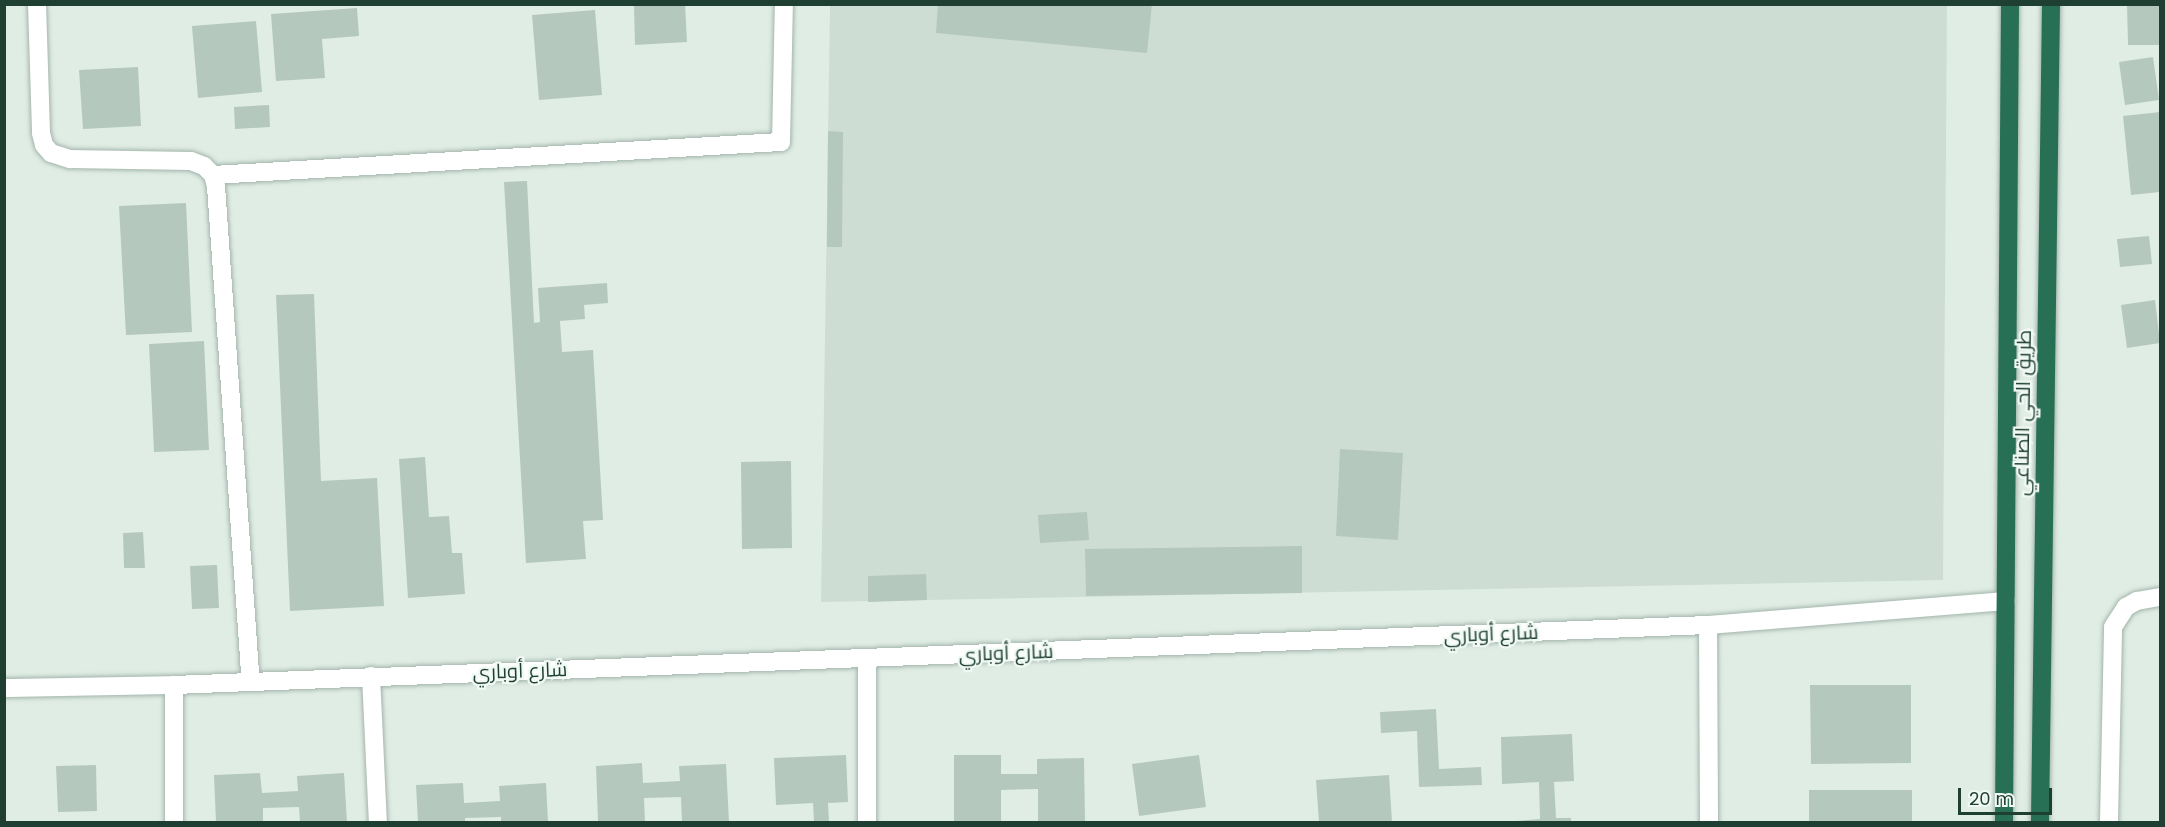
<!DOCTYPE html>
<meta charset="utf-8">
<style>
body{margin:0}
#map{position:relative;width:2165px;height:827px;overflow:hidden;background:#e0ede5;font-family:Poppins,Cairo,sans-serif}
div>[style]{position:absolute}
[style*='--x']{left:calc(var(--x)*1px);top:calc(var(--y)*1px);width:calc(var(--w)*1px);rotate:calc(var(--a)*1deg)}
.built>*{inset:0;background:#ceddd4}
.building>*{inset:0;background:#b5c8be}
.roads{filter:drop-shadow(0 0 2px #a2b5ac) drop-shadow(0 0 2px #a2b5ac)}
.minor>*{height:18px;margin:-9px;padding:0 9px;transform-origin:9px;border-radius:9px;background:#fff}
.highway>*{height:18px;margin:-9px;padding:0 9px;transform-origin:9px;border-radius:9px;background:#276f55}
span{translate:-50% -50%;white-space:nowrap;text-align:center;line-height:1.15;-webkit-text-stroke:4.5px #f1f9f4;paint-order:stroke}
.street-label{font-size:20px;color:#1f3f32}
.frame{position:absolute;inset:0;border:6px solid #1f3f32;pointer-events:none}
.scale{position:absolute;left:1958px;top:788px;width:94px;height:27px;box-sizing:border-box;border:3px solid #1f3f32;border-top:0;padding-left:8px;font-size:18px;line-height:21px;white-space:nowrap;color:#1f3f32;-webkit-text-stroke:4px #f1f9f4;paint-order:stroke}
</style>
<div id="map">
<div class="built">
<i style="clip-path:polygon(830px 5px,1947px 5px,1943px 580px,821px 602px)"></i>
</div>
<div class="building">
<i style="clip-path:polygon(685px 4px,687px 42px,635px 45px,634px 5px)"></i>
<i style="clip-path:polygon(938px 4px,1152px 4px,1147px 53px,936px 33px)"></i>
<i style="clip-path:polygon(2127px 4px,2160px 4px,2160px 45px,2128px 45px)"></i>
<i style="clip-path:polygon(357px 8px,359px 36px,322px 39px,325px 78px,276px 81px,271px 14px)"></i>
<i style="clip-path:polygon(595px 10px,602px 95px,539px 100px,532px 15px)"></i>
<i style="clip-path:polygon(256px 21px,262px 92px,198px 98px,192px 26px)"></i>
<i style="clip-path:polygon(2153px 57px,2159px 100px,2125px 105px,2119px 62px)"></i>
<i style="clip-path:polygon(138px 67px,141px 126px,83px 129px,79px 70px)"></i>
<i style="clip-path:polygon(269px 105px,270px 127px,235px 129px,234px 107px)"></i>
<i style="clip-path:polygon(2160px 112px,2160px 192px,2131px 195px,2123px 116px)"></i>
<i style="clip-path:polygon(828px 131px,843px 132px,842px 247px,827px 247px)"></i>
<i style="clip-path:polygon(527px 181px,534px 323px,540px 322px,538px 288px,607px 283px,608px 303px,584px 305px,585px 319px,560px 321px,562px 352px,593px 350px,603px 520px,583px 521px,586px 559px,526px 563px,504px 182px)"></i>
<i style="clip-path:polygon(186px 203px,192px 332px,126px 335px,119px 206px)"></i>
<i style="clip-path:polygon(2149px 236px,2152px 264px,2120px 267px,2117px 239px)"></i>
<i style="clip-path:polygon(314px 294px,321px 481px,377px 478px,384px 606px,290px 611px,276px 295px)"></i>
<i style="clip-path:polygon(2155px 300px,2160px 343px,2127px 348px,2121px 305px)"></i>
<i style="clip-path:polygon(204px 341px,209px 450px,154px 452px,149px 344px)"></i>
<i style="clip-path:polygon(1340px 449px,1403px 453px,1398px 540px,1336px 536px)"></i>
<i style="clip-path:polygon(425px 457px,429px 517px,449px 516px,452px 553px,462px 553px,465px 594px,408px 598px,399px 459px)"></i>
<i style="clip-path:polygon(791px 461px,792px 548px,742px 549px,741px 462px)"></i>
<i style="clip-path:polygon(1087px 512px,1089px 540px,1040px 543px,1038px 515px)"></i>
<i style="clip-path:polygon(143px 532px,145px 568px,124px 568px,123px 533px)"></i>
<i style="clip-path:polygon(1302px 546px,1302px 593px,1086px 596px,1085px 549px)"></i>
<i style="clip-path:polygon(217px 565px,219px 608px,192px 609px,190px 566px)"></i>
<i style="clip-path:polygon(926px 574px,927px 600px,868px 602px,868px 576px)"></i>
<i style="clip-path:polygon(1810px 685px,1911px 685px,1911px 763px,1811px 764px)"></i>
<i style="clip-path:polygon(1436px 709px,1439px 769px,1481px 767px,1482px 785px,1419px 787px,1417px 731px,1381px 733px,1380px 712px)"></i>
<i style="clip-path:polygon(1572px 734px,1574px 781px,1554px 782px,1556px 818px,1571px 818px,1571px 822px,1503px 822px,1540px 819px,1539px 782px,1502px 784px,1501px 737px)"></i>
<i style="clip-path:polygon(846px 755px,848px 802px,828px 803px,829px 822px,814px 822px,813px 803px,776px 805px,774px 758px)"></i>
<i style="clip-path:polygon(954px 755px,1001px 755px,1001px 774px,1037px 774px,1037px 759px,1084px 758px,1085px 822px,1038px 822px,1038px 789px,1001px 790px,1001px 822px,954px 822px)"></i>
<i style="clip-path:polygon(1199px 755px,1206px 807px,1139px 816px,1132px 764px)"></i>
<i style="clip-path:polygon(642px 763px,643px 783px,680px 781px,679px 766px,726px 764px,729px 822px,682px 822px,681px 797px,644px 798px,645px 822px,598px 822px,596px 766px)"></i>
<i style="clip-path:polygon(96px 765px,97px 811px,58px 812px,56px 766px)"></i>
<i style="clip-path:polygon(260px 773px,262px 793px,298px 791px,297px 776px,344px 773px,347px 822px,300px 822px,299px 807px,263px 808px,263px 822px,216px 822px,214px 775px)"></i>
<i style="clip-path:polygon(1389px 775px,1392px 822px,1319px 822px,1316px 780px)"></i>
<i style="clip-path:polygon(463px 783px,464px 803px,500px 801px,499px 786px,546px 783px,548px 822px,501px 822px,501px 817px,465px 818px,465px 822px,418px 822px,416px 785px)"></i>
<i style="clip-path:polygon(1809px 790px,1912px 790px,1912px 822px,1809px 822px)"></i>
</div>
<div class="roads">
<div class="minor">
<i style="--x:37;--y:4;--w:129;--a:88.2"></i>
<i style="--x:41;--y:133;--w:12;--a:76"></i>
<i style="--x:44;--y:145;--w:11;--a:49"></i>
<i style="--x:51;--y:153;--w:20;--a:18"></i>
<i style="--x:70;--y:159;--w:121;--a:0.9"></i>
<i style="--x:191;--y:161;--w:14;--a:21"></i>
<i style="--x:204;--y:166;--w:13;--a:45"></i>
<i style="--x:213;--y:175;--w:11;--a:75"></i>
<i style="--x:216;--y:186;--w:496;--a:86"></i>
<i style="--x:213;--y:175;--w:569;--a:-3.33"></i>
<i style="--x:781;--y:142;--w:138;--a:-88.8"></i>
<i style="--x:1708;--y:625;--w:197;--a:89.7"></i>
<i style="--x:371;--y:676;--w:146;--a:87.3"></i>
<i style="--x:4;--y:688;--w:170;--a:-1"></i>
<i style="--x:174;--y:685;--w:1535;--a:-2.24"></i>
<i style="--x:1708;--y:625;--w:299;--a:-4.6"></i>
<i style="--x:174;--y:822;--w:137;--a:-90"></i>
<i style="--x:867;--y:822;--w:164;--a:-90"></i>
<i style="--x:2109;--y:822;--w:195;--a:-88.8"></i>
<i style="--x:2113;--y:627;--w:24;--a:-57"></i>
<i style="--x:2126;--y:607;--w:13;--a:-29"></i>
<i style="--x:2137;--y:601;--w:23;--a:-10"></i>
</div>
<div class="highway">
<i style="--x:2004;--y:822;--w:818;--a:-89.58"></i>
<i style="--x:2040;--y:822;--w:818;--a:-89.23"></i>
</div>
</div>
<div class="street-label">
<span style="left:2023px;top:413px;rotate:-89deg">طريق الحي الصناعي</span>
<span style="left:1491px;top:634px;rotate:-2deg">شارع أوباري</span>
<span style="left:1006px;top:653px;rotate:-2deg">شارع أوباري</span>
<span style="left:520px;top:671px;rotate:-2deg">شارع أوباري</span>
</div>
<div class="frame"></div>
<div class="scale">20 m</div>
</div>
